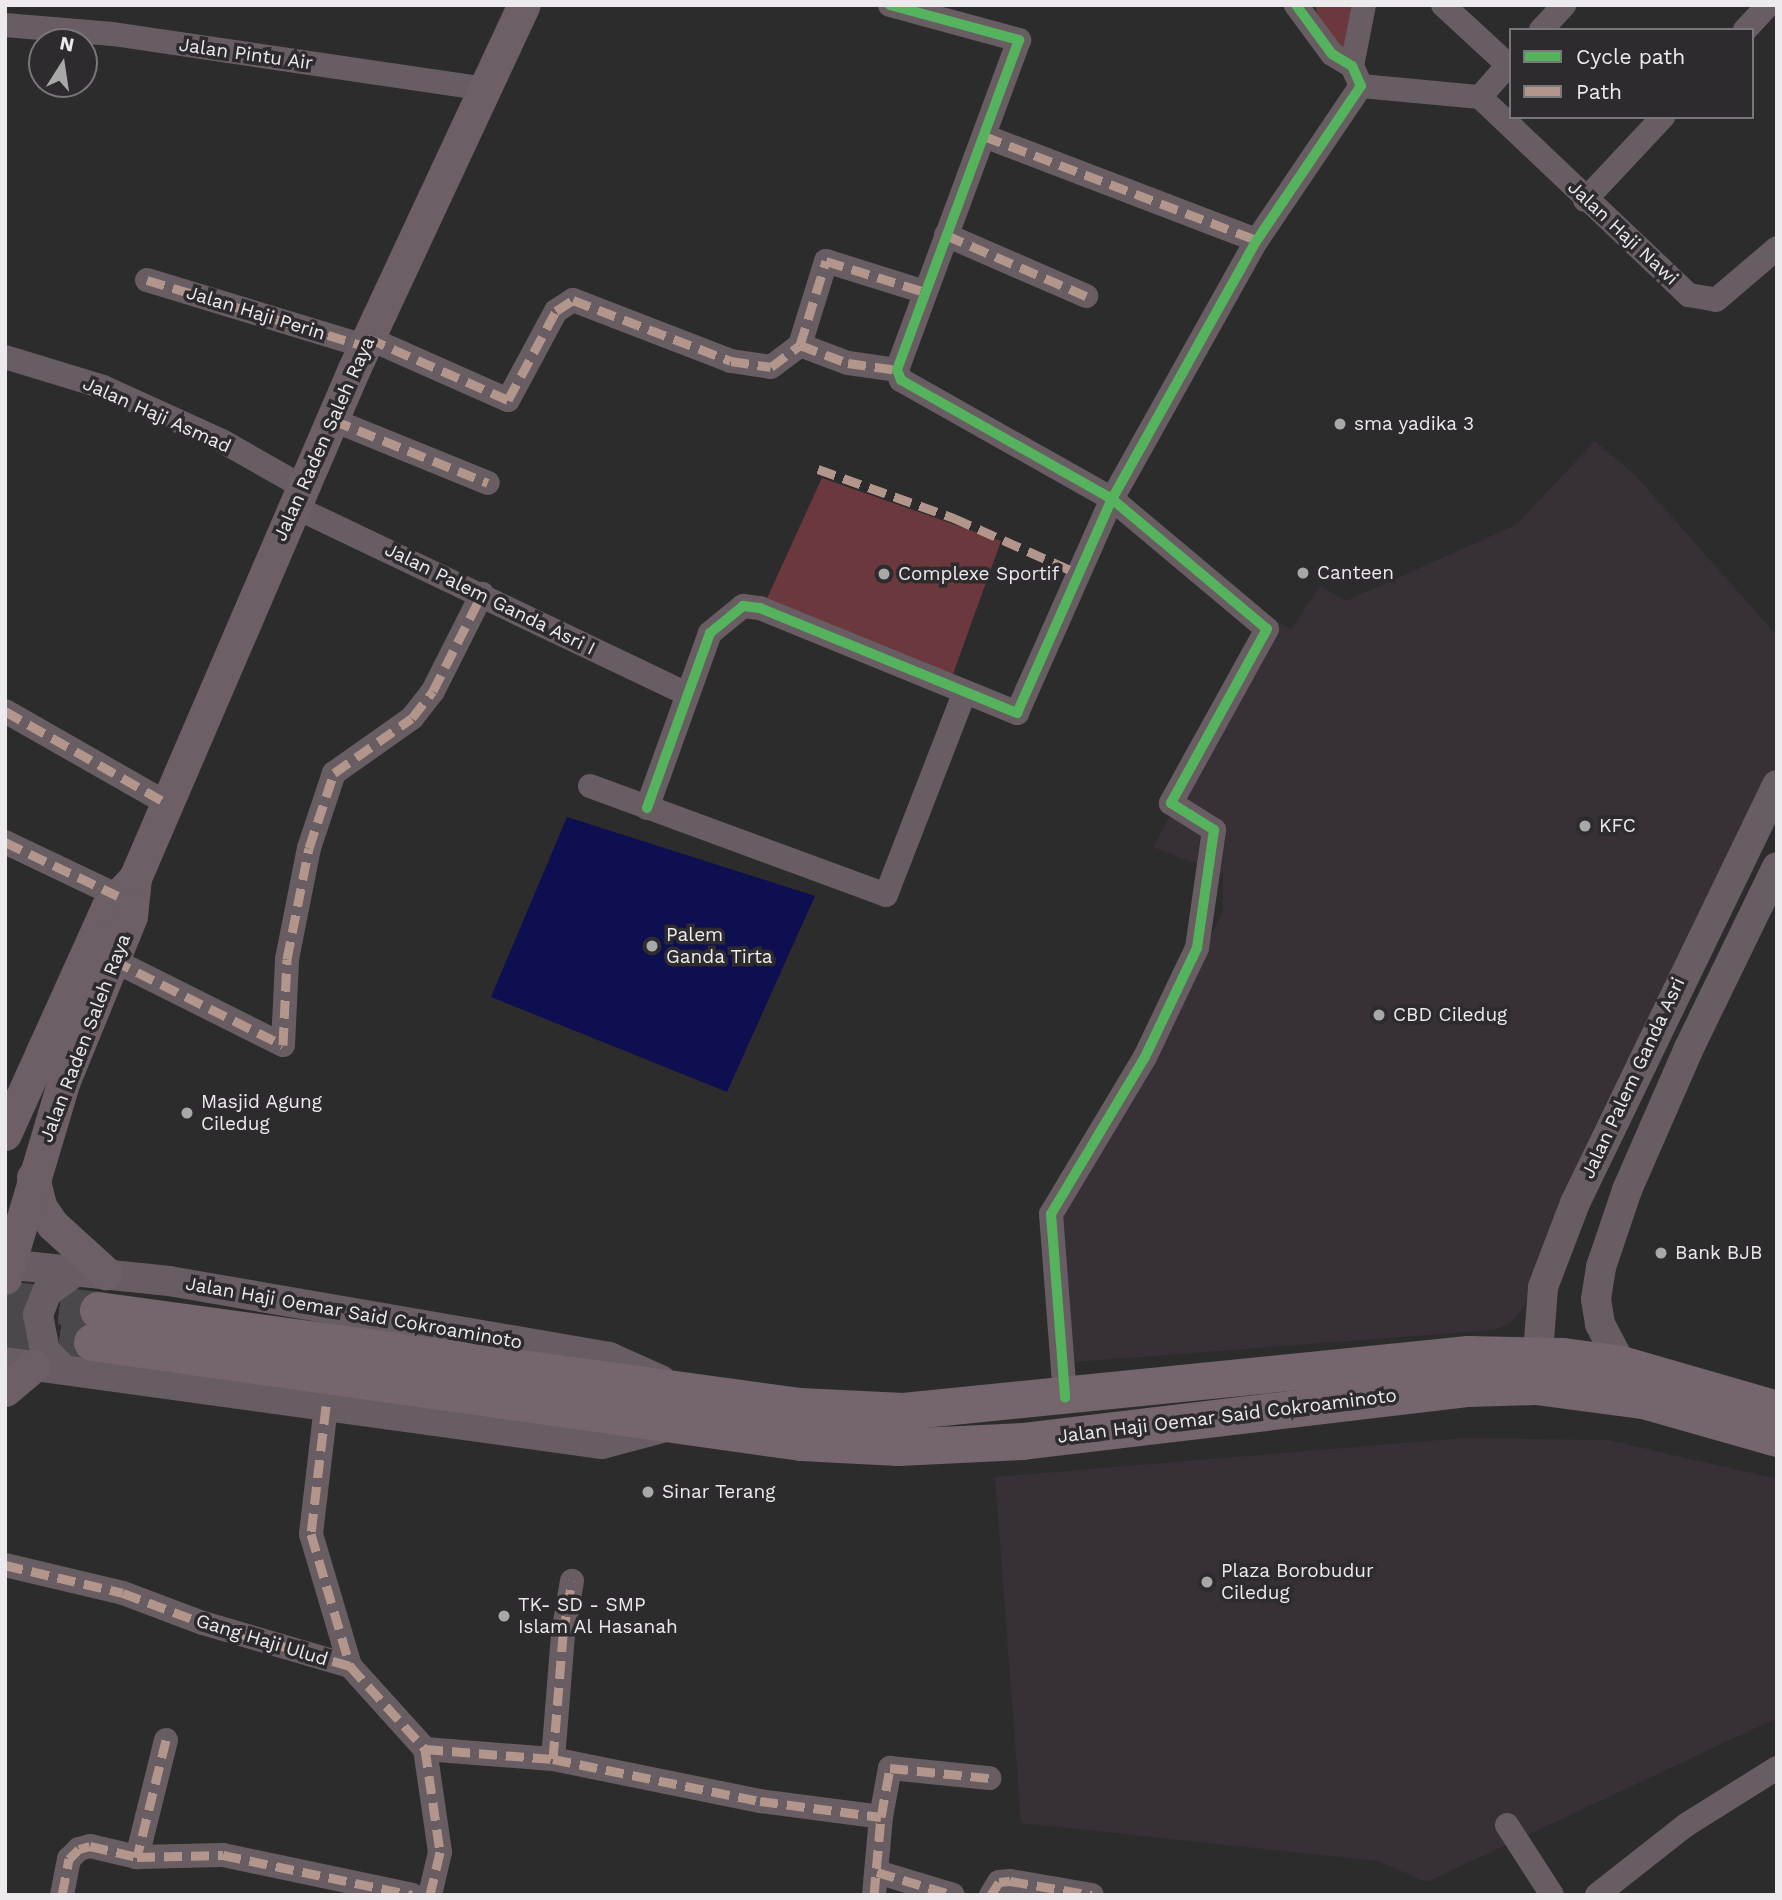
<!DOCTYPE html>
<style>
body{margin:0}
#map{position:relative;width:1782px;height:1900px;overflow:hidden;background:#2d2c2d;font-family:"Work Sans",sans-serif}
div>[style]{position:absolute}
[style*='--x']{left:calc(var(--x)*1px);top:calc(var(--y)*1px);width:calc(var(--w)*1px);rotate:calc(var(--a)*1deg)}
.built>*{inset:0;background:#373037}
.green>*{inset:0;background:#6b393d}
.water>*{inset:0;background:#0d0f50}
.primary-tunnel>*{height:37px;margin-top:-18.5px;transform-origin:0;background:repeating-linear-gradient(90deg,#4a484a 0 37px,transparent 0 55px)}
.minor>*{height:24px;margin:-12px;padding:0 12px;transform-origin:12px;border-radius:12px;background:#685d62}
.tertiary>*{height:30px;margin:-15px;padding:0 15px;transform-origin:15px;border-radius:15px;background:#685d62}
.secondary>*{height:33px;margin:-16.5px;padding:0 16.5px;transform-origin:16.5px;border-radius:16.5px;background:#6c5f65}
.primary>*{height:37px;margin:-18.5px;padding:0 18.5px;transform-origin:18.5px;border-radius:18.5px;background:#75666e}
.quiet>*{height:9px;margin-top:-4.5px;transform-origin:0;background:repeating-linear-gradient(90deg,#b2968c 0 18px,transparent 0 27px)}
.cycleway>*{height:10px;margin:-5px;padding:0 5px;transform-origin:5px;border-radius:5px;background:#56b35d}
.dots>*{width:19px;height:19px;translate:-50% -50%;box-sizing:border-box;border:4px solid #2e2b2e;border-radius:50%}
span{translate:-50% -50%;white-space:nowrap;text-align:center;line-height:1.15;-webkit-text-stroke:7px #2e2b2e;paint-order:stroke}
.street-label{font-size:19px;color:#eceaec}
.poi-label{font-size:19px;color:#eceaec}
.left{translate:0 -50%;text-align:left}
.frame{position:absolute;inset:0;border:7px solid #eceaec;pointer-events:none}
.legend{position:absolute;left:1509px;top:28px;width:245px;height:91px;box-sizing:border-box;background:#2e2b2e;border:2px solid #7a777a;margin:0;padding:9px 12px;list-style:none;font-size:21px;color:#eceaec}
.legend li{display:flex;align-items:center;gap:14px;height:35px}
.legend b{width:35px;border:2px solid #7a777a}
.north{position:absolute;left:28px;top:28px;width:70px;height:70px;box-sizing:border-box;background:#2e2b2e;border:2px solid #7a777a;border-radius:50%;rotate:12deg;font-size:19px;font-weight:700;line-height:28px;text-align:center;color:#eceaec}
.north::after{content:'';display:block;margin:auto;width:24px;height:32px;background:#a9a8a9;clip-path:polygon(50% 0,100% 100%,50% 72%,0 100%)}
</style>
<div id="map">
<div class="built">
<i style="clip-path:polygon(1595px 441px,1636px 476px,1777px 636px,1777px 764px,1589px 1137px,1525px 1305px,1512px 1322px,1494px 1330px,1074px 1362px,1058px 1176px,1131px 1095px,1223px 912px,1223px 874px,1153px 847px,1277px 621px,1291px 629px,1320px 586px,1346px 601px,1516px 525px)"></i>
<i style="clip-path:polygon(1464px 1438px,1608px 1440px,1777px 1479px,1777px 1718px,1427px 1882px,1378px 1861px,1021px 1823px,995px 1477px)"></i>
</div>
<div class="green">
<i style="clip-path:polygon(1315px 5px,1359px 5px,1350px 55px,1322px 32px)"></i>
<i style="clip-path:polygon(822px 478px,1001px 541px,953px 674px,763px 607px)"></i>
</div>
<div class="water">
<i style="clip-path:polygon(567px 817px,815px 896px,727px 1092px,491px 997px)"></i>
</div>
<div class="primary-tunnel">
<i style="--x:5;--y:1299;--w:94;--a:6.7"></i>
<i style="--x:5;--y:1329;--w:88;--a:8.5"></i>
</div>
<div class="minor">
<i style="--x:890;--y:5;--w:134;--a:15.2"></i>
<i style="--x:1019;--y:40;--w:352;--a:110.3"></i>
<i style="--x:897;--y:370;--w:11;--a:68"></i>
<i style="--x:901;--y:380;--w:242;--a:29.4"></i>
<i style="--x:1112;--y:499;--w:202;--a:40"></i>
<i style="--x:1267;--y:629;--w:199;--a:118.9"></i>
<i style="--x:1171;--y:803;--w:51;--a:32.1"></i>
<i style="--x:1214;--y:830;--w:119;--a:98.2"></i>
<i style="--x:1197;--y:948;--w:121;--a:115.5"></i>
<i style="--x:1145;--y:1057;--w:183;--a:120.9"></i>
<i style="--x:1051;--y:1214;--w:184;--a:85.6"></i>
<i style="--x:1443;--y:5;--w:88;--a:42.7"></i>
<i style="--x:5;--y:25;--w:108;--a:4.8"></i>
<i style="--x:113;--y:34;--w:378;--a:8.4"></i>
<i style="--x:1541;--y:30;--w:34;--a:-47"></i>
<i style="--x:1745;--y:30;--w:34;--a:-47"></i>
<i style="--x:1352;--y:66;--w:62;--a:-78.9"></i>
<i style="--x:1361;--y:86;--w:120;--a:5.3"></i>
<i style="--x:1480;--y:97;--w:288;--a:43.5"></i>
<i style="--x:1689;--y:295;--w:27;--a:10"></i>
<i style="--x:1716;--y:300;--w:80;--a:-40.4"></i>
<i style="--x:1480;--y:97;--w:47;--a:-48.5"></i>
<i style="--x:984;--y:136;--w:292;--a:20.9"></i>
<i style="--x:1585;--y:200;--w:114;--a:-46.8"></i>
<i style="--x:946;--y:235;--w:153;--a:23.5"></i>
<i style="--x:147;--y:280;--w:227;--a:16.9"></i>
<i style="--x:368;--y:338;--w:153;--a:23.9"></i>
<i style="--x:508;--y:400;--w:101;--a:-61.7"></i>
<i style="--x:556;--y:311;--w:20;--a:-33"></i>
<i style="--x:573;--y:300;--w:169;--a:21.1"></i>
<i style="--x:731;--y:361;--w:40;--a:8.5"></i>
<i style="--x:771;--y:367;--w:36;--a:-37"></i>
<i style="--x:800;--y:345;--w:51;--a:20.6"></i>
<i style="--x:848;--y:363;--w:49;--a:8.1"></i>
<i style="--x:800;--y:345;--w:88;--a:-72.8"></i>
<i style="--x:826;--y:261;--w:104;--a:17.4"></i>
<i style="--x:5;--y:357;--w:102;--a:17"></i>
<i style="--x:103;--y:387;--w:131;--a:24.4"></i>
<i style="--x:222;--y:441;--w:93;--a:29.6"></i>
<i style="--x:333;--y:420;--w:167;--a:22.1"></i>
<i style="--x:295;--y:507;--w:432;--a:25.5"></i>
<i style="--x:5;--y:711;--w:185;--a:29.7"></i>
<i style="--x:590;--y:786;--w:315;--a:20.2"></i>
<i style="--x:886;--y:895;--w:216;--a:-68.8"></i>
<i style="--x:647;--y:808;--w:186;--a:-70.2"></i>
<i style="--x:710;--y:633;--w:43;--a:-39.3"></i>
<i style="--x:743;--y:606;--w:17;--a:7"></i>
<i style="--x:760;--y:608;--w:278;--a:22.2"></i>
<i style="--x:1017;--y:713;--w:234;--a:-66.1"></i>
<i style="--x:1112;--y:499;--w:297;--a:-60.8"></i>
<i style="--x:1257;--y:240;--w:186;--a:-56"></i>
<i style="--x:1361;--y:86;--w:22;--a:-114"></i>
<i style="--x:1352;--y:66;--w:23;--a:-149"></i>
<i style="--x:1332;--y:54;--w:61;--a:-126.3"></i>
<i style="--x:5;--y:842;--w:125;--a:25.5"></i>
<i style="--x:113;--y:960;--w:190;--a:26.6"></i>
<i style="--x:283;--y:1045;--w:86;--a:-87.3"></i>
<i style="--x:287;--y:959;--w:113;--a:-78.8"></i>
<i style="--x:309;--y:848;--w:79;--a:-71.6"></i>
<i style="--x:334;--y:773;--w:95;--a:-35.2"></i>
<i style="--x:412;--y:718;--w:34;--a:-52"></i>
<i style="--x:433;--y:691;--w:109;--a:-63.2"></i>
<i style="--x:326;--y:1406;--w:129;--a:96.7"></i>
<i style="--x:311;--y:1534;--w:138;--a:73.5"></i>
<i style="--x:5;--y:1565;--w:121;--a:13.3"></i>
<i style="--x:123;--y:1593;--w:85;--a:20.6"></i>
<i style="--x:203;--y:1623;--w:153;--a:16.3"></i>
<i style="--x:350;--y:1666;--w:112;--a:47.9"></i>
<i style="--x:425;--y:1749;--w:104;--a:81.7"></i>
<i style="--x:440;--y:1852;--w:44;--a:103.1"></i>
<i style="--x:166;--y:1740;--w:121;--a:103.9"></i>
<i style="--x:137;--y:1857;--w:86;--a:-1.3"></i>
<i style="--x:223;--y:1855;--w:193;--a:11.9"></i>
<i style="--x:425;--y:1749;--w:128;--a:4.5"></i>
<i style="--x:553;--y:1759;--w:211;--a:11.5"></i>
<i style="--x:760;--y:1801;--w:122;--a:7.5"></i>
<i style="--x:881;--y:1817;--w:50;--a:-79.6"></i>
<i style="--x:890;--y:1768;--w:100;--a:5.8"></i>
<i style="--x:553;--y:1759;--w:125;--a:-85.4"></i>
<i style="--x:563;--y:1634;--w:54;--a:-80.4"></i>
<i style="--x:1507;--y:1825;--w:83;--a:57.3"></i>
<i style="--x:877;--y:1872;--w:79;--a:16.8"></i>
<i style="--x:62;--y:1895;--w:37;--a:-79"></i>
<i style="--x:69;--y:1859;--w:14;--a:-45"></i>
<i style="--x:79;--y:1849;--w:11;--a:-15"></i>
<i style="--x:90;--y:1846;--w:48;--a:13.2"></i>
<i style="--x:874;--y:1895;--w:78;--a:-84.9"></i>
<i style="--x:991;--y:1895;--w:15;--a:-58"></i>
<i style="--x:999;--y:1882;--w:11;--a:-5"></i>
<i style="--x:1010;--y:1881;--w:83;--a:9.7"></i>
<i style="--x:1597;--y:1895;--w:113;--a:-38.2"></i>
<i style="--x:1686;--y:1825;--w:107;--a:-32.1"></i>
</div>
<div class="tertiary">
<i style="--x:5;--y:1264;--w:165;--a:5.9"></i>
<i style="--x:169;--y:1281;--w:447;--a:9.8"></i>
<i style="--x:609;--y:1357;--w:57;--a:23.9"></i>
<i style="--x:5;--y:1362;--w:603;--a:7.82"></i>
<i style="--x:602;--y:1444;--w:69;--a:-15"></i>
<i style="--x:1621;--y:1364;--w:45;--a:-117.7"></i>
<i style="--x:1600;--y:1324;--w:25;--a:-99"></i>
<i style="--x:1596;--y:1299;--w:32;--a:-81"></i>
<i style="--x:1601;--y:1267;--w:81;--a:-71.3"></i>
<i style="--x:1627;--y:1190;--w:155;--a:-66.4"></i>
<i style="--x:1689;--y:1048;--w:201;--a:-64.1"></i>
<i style="--x:63;--y:1369;--w:25;--a:-135"></i>
<i style="--x:45;--y:1351;--w:37;--a:-101"></i>
<i style="--x:38;--y:1315;--w:25;--a:-69"></i>
<i style="--x:47;--y:1292;--w:37;--a:-36"></i>
<i style="--x:1536;--y:1379;--w:92;--a:-85.6"></i>
<i style="--x:1543;--y:1287;--w:90;--a:-69.1"></i>
<i style="--x:1575;--y:1203;--w:464;--a:-64.2"></i>
</div>
<div class="secondary">
<i style="--x:5;--y:1134;--w:248;--a:-65.7"></i>
<i style="--x:107;--y:908;--w:41;--a:-47"></i>
<i style="--x:33;--y:1177;--w:32;--a:76"></i>
<i style="--x:41;--y:1208;--w:21;--a:55"></i>
<i style="--x:53;--y:1225;--w:72;--a:42.2"></i>
<i style="--x:5;--y:1278;--w:203;--a:-73.4"></i>
<i style="--x:63;--y:1083;--w:180;--a:-67.8"></i>
<i style="--x:131;--y:916;--w:38;--a:-84"></i>
<i style="--x:135;--y:878;--w:552;--a:-66.73"></i>
<i style="--x:353;--y:371;--w:404;--a:-65"></i>
<i style="--x:5;--y:1390;--w:38;--a:-40"></i>
</div>
<div class="primary">
<i style="--x:98;--y:1310;--w:708;--a:7.8"></i>
<i style="--x:799;--y:1406;--w:104;--a:2.8"></i>
<i style="--x:903;--y:1411;--w:568;--a:-5.76"></i>
<i style="--x:1468;--y:1354;--w:95;--a:1.2"></i>
<i style="--x:1563;--y:1356;--w:59;--a:7.9"></i>
<i style="--x:1621;--y:1364;--w:162;--a:16.1"></i>
<i style="--x:92;--y:1342;--w:716;--a:8.03"></i>
<i style="--x:801;--y:1442;--w:97;--a:3"></i>
<i style="--x:898;--y:1447;--w:124;--a:-2.8"></i>
<i style="--x:1022;--y:1441;--w:447;--a:-6.8"></i>
<i style="--x:1466;--y:1388;--w:70;--a:-1.6"></i>
<i style="--x:1536;--y:1386;--w:108;--a:7.5"></i>
<i style="--x:1643;--y:1400;--w:139;--a:15.8"></i>
</div>
<div class="quiet">
<i style="--x:984;--y:136;--w:292;--a:20.9"></i>
<i style="--x:946;--y:235;--w:153;--a:23.5"></i>
<i style="--x:147;--y:280;--w:227;--a:16.9"></i>
<i style="--x:368;--y:338;--w:153;--a:23.9"></i>
<i style="--x:508;--y:400;--w:101;--a:-61.7"></i>
<i style="--x:556;--y:311;--w:20;--a:-33"></i>
<i style="--x:573;--y:300;--w:169;--a:21.1"></i>
<i style="--x:731;--y:361;--w:40;--a:8.5"></i>
<i style="--x:771;--y:367;--w:36;--a:-37"></i>
<i style="--x:800;--y:345;--w:51;--a:20.6"></i>
<i style="--x:848;--y:363;--w:49;--a:8.1"></i>
<i style="--x:800;--y:345;--w:88;--a:-72.8"></i>
<i style="--x:826;--y:261;--w:104;--a:17.4"></i>
<i style="--x:333;--y:420;--w:167;--a:22.1"></i>
<i style="--x:818;--y:469;--w:145;--a:19.8"></i>
<i style="--x:954;--y:518;--w:127;--a:24.1"></i>
<i style="--x:5;--y:711;--w:185;--a:29.7"></i>
<i style="--x:5;--y:842;--w:125;--a:25.5"></i>
<i style="--x:113;--y:960;--w:190;--a:26.6"></i>
<i style="--x:283;--y:1045;--w:86;--a:-87.3"></i>
<i style="--x:287;--y:959;--w:113;--a:-78.8"></i>
<i style="--x:309;--y:848;--w:79;--a:-71.6"></i>
<i style="--x:334;--y:773;--w:95;--a:-35.2"></i>
<i style="--x:412;--y:718;--w:34;--a:-52"></i>
<i style="--x:433;--y:691;--w:109;--a:-63.2"></i>
<i style="--x:326;--y:1406;--w:129;--a:96.7"></i>
<i style="--x:311;--y:1534;--w:138;--a:73.5"></i>
<i style="--x:5;--y:1565;--w:121;--a:13.3"></i>
<i style="--x:123;--y:1593;--w:85;--a:20.6"></i>
<i style="--x:203;--y:1623;--w:153;--a:16.3"></i>
<i style="--x:350;--y:1666;--w:112;--a:47.9"></i>
<i style="--x:425;--y:1749;--w:104;--a:81.7"></i>
<i style="--x:440;--y:1852;--w:44;--a:103.1"></i>
<i style="--x:166;--y:1740;--w:121;--a:103.9"></i>
<i style="--x:137;--y:1857;--w:86;--a:-1.3"></i>
<i style="--x:223;--y:1855;--w:193;--a:11.9"></i>
<i style="--x:425;--y:1749;--w:128;--a:4.5"></i>
<i style="--x:553;--y:1759;--w:211;--a:11.5"></i>
<i style="--x:760;--y:1801;--w:122;--a:7.5"></i>
<i style="--x:881;--y:1817;--w:50;--a:-79.6"></i>
<i style="--x:890;--y:1768;--w:100;--a:5.8"></i>
<i style="--x:553;--y:1759;--w:125;--a:-85.4"></i>
<i style="--x:563;--y:1634;--w:54;--a:-80.4"></i>
<i style="--x:877;--y:1872;--w:79;--a:16.8"></i>
<i style="--x:62;--y:1895;--w:37;--a:-79"></i>
<i style="--x:69;--y:1859;--w:14;--a:-45"></i>
<i style="--x:79;--y:1849;--w:11;--a:-15"></i>
<i style="--x:90;--y:1846;--w:48;--a:13.2"></i>
<i style="--x:874;--y:1895;--w:78;--a:-84.9"></i>
<i style="--x:991;--y:1895;--w:15;--a:-58"></i>
<i style="--x:999;--y:1882;--w:11;--a:-5"></i>
<i style="--x:1010;--y:1881;--w:83;--a:9.7"></i>
</div>
<div class="cycleway">
<i style="--x:890;--y:5;--w:134;--a:15.2"></i>
<i style="--x:1019;--y:40;--w:352;--a:110.3"></i>
<i style="--x:897;--y:370;--w:11;--a:68"></i>
<i style="--x:901;--y:380;--w:242;--a:29.4"></i>
<i style="--x:1112;--y:499;--w:202;--a:40"></i>
<i style="--x:1267;--y:629;--w:199;--a:118.9"></i>
<i style="--x:1171;--y:803;--w:51;--a:32.1"></i>
<i style="--x:1214;--y:830;--w:119;--a:98.2"></i>
<i style="--x:1197;--y:948;--w:121;--a:115.5"></i>
<i style="--x:1145;--y:1057;--w:183;--a:120.9"></i>
<i style="--x:1051;--y:1214;--w:184;--a:85.6"></i>
<i style="--x:647;--y:808;--w:186;--a:-70.2"></i>
<i style="--x:710;--y:633;--w:43;--a:-39.3"></i>
<i style="--x:743;--y:606;--w:17;--a:7"></i>
<i style="--x:760;--y:608;--w:278;--a:22.2"></i>
<i style="--x:1017;--y:713;--w:234;--a:-66.1"></i>
<i style="--x:1112;--y:499;--w:297;--a:-60.8"></i>
<i style="--x:1257;--y:240;--w:186;--a:-56"></i>
<i style="--x:1361;--y:86;--w:22;--a:-114"></i>
<i style="--x:1352;--y:66;--w:23;--a:-149"></i>
<i style="--x:1332;--y:54;--w:61;--a:-126.3"></i>
</div>
<div class="dots">
<i style="left:1340px;top:424px;background:#a9a8a9"></i>
<i style="left:1303px;top:573px;background:#a9a8a9"></i>
<i style="left:884px;top:574px;background:#a9a8a9"></i>
<i style="left:1585px;top:826px;background:#a9a8a9"></i>
<i style="left:652px;top:946px;background:#a9a8a9"></i>
<i style="left:1379px;top:1015px;background:#a9a8a9"></i>
<i style="left:187px;top:1113px;background:#a9a8a9"></i>
<i style="left:1661px;top:1253px;background:#a9a8a9"></i>
<i style="left:648px;top:1492px;background:#a9a8a9"></i>
<i style="left:1207px;top:1582px;background:#a9a8a9"></i>
<i style="left:504px;top:1616px;background:#a9a8a9"></i>
</div>
<div class="street-label">
<span style="left:246px;top:54px;rotate:8deg">Jalan Pintu Air</span>
<span style="left:1623px;top:233px;rotate:43deg">Jalan Haji Nawi</span>
<span style="left:256px;top:313px;rotate:17deg">Jalan Haji Perin</span>
<span style="left:157px;top:415px;rotate:24deg">Jalan Haji Asmad</span>
<span style="left:324px;top:439px;rotate:-66deg">Jalan Raden Saleh Raya</span>
<span style="left:490px;top:599px;rotate:26deg">Jalan Palem Ganda Asri I</span>
<span style="left:85px;top:1038px;rotate:-69deg">Jalan Raden Saleh Raya</span>
<span style="left:1633px;top:1078px;rotate:-65deg">Jalan Palem Ganda Asri</span>
<span style="left:354px;top:1313px;rotate:10deg">Jalan Haji Oemar Said Cokroaminoto</span>
<span style="left:1227px;top:1416px;rotate:-7deg">Jalan Haji Oemar Said Cokroaminoto</span>
<span style="left:262px;top:1640px;rotate:17deg">Gang Haji Ulud</span>
</div>
<div class="poi-label">
<span class="left" style="left:1354px;top:424px">sma yadika 3</span>
<span class="left" style="left:1317px;top:573px">Canteen</span>
<span class="left" style="left:898px;top:574px">Complexe Sportif</span>
<span class="left" style="left:1599px;top:826px">KFC</span>
<span class="left" style="left:666px;top:946px">Palem<br>Ganda Tirta</span>
<span class="left" style="left:1393px;top:1015px">CBD Ciledug</span>
<span class="left" style="left:201px;top:1113px">Masjid Agung<br>Ciledug</span>
<span class="left" style="left:1675px;top:1253px">Bank BJB</span>
<span class="left" style="left:662px;top:1492px">Sinar Terang</span>
<span class="left" style="left:1221px;top:1582px">Plaza Borobudur<br>Ciledug</span>
<span class="left" style="left:518px;top:1616px">TK- SD - SMP<br>Islam Al Hasanah</span>
</div>
<div class="frame"></div>
<ul class="legend">
<li><b style="height:9px;background:#56b35d"></b>Cycle path</li>
<li><b style="height:9px;background:#b2968c"></b>Path</li>
</ul>
<div class="north">N</div>
</div>
